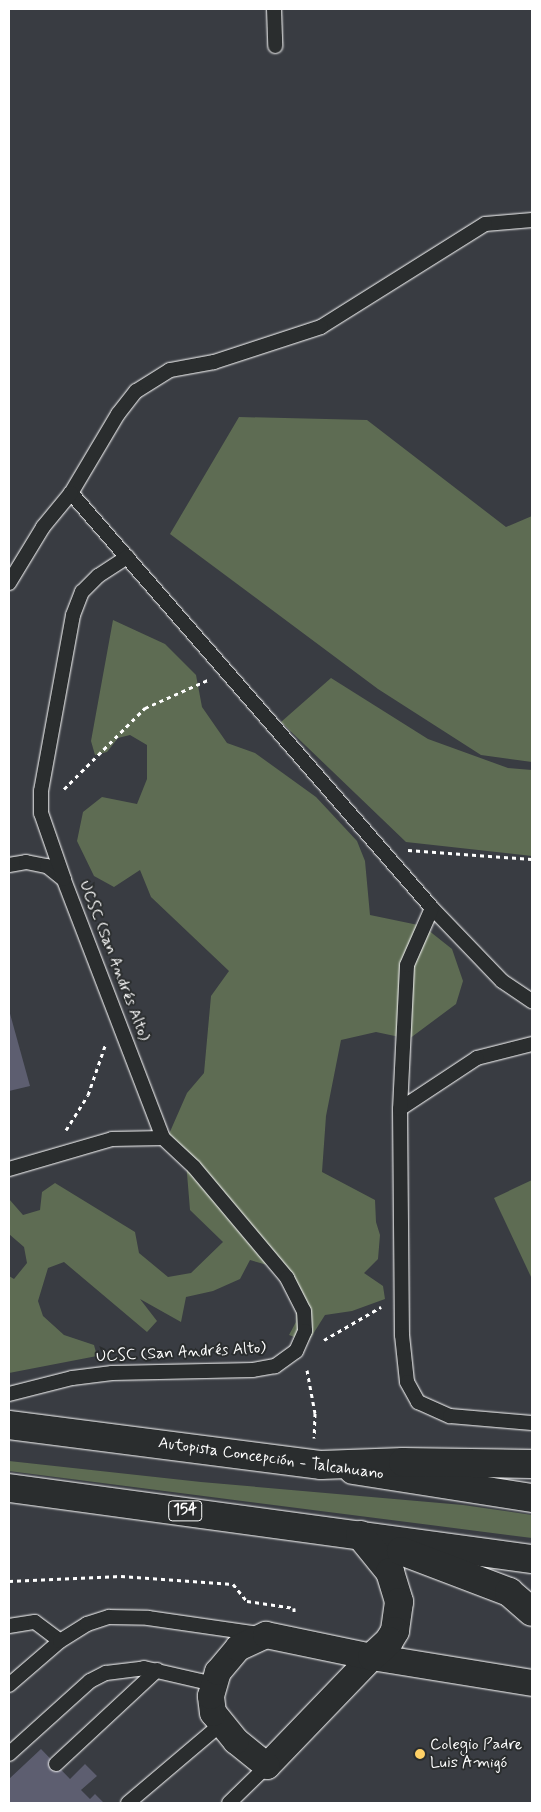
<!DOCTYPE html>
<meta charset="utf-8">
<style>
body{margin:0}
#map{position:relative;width:541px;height:1812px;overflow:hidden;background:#393c42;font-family:Mynerve,sans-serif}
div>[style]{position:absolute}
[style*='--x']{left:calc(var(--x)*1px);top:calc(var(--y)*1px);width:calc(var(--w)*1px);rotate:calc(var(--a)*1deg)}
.green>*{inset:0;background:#5e6c53}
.building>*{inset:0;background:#5d5e70}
.path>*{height:3px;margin-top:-1.5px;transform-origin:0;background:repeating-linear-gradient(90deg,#fff 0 4px,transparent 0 8px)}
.roads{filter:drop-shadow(0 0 1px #fff) drop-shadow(0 0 1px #fff)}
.lane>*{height:14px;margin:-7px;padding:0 7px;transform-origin:7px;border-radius:7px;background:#2a2d2e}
.street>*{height:26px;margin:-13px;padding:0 13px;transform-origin:13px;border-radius:13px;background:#2a2d2e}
.primary>*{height:28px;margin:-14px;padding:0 14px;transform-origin:14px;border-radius:14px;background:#2a2d2e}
.highway>*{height:28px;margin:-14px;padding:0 14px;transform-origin:14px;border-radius:14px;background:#2a2d2e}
.dots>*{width:14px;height:14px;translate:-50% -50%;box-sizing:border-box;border:2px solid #2a2d2e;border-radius:50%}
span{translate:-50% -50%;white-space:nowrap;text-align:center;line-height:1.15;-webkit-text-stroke:4px #2a2d2e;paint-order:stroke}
.shield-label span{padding:1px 4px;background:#2a2d2e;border:1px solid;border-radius:4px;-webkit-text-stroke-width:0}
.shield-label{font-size:15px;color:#fff;font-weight:700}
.street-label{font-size:16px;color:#fff}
.poi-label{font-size:16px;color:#fff}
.left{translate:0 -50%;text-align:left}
.frame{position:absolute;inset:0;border:10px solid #fff;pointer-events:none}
</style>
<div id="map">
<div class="green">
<i style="clip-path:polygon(239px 417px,367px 420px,506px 527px,532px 516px,532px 762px,481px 755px,378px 689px,170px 534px)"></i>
<i style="clip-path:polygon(113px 620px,165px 644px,196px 675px,202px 707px,227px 743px,255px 753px,316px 797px,357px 841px,365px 861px,370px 915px,423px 926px,452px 949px,463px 981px,456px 1004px,409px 1039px,376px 1032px,341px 1040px,326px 1116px,322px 1172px,375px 1200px,376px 1222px,380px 1235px,378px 1259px,364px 1273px,383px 1286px,385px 1299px,352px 1311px,325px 1315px,308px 1342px,289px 1335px,296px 1322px,297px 1301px,278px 1268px,250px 1260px,240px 1279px,213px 1291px,186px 1297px,181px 1322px,140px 1299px,157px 1321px,147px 1332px,64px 1262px,48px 1268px,38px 1301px,43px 1316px,64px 1335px,94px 1345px,97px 1356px,9px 1373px,9px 1276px,14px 1279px,27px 1263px,24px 1247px,9px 1234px,9px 1199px,23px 1215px,40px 1210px,42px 1192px,55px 1183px,135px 1232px,139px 1253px,168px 1277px,191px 1273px,223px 1242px,190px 1210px,185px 1149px,169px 1134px,187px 1093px,204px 1073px,211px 996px,229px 971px,151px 897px,140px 870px,114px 887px,94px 876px,77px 841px,83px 812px,102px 797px,137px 804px,147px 779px,147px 745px,130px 735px,118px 738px,107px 752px,95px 755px,91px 741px)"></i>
<i style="clip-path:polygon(331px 678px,428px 739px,508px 768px,532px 770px,532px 856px,406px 842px,281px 722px)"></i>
<i style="clip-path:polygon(532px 1180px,532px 1279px,494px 1198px)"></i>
<i style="clip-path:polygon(9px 1461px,201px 1482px,463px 1505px,532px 1515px,532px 1538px,9px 1471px)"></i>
</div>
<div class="building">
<i style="clip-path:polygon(9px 1010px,30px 1086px,9px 1091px)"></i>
<i style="clip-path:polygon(41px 1749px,70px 1779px,85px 1764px,97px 1776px,81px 1790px,90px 1799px,95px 1794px,104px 1803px,9px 1803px,9px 1779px)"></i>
</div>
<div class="path">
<i style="--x:64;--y:789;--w:115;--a:-45"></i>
<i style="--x:145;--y:708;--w:69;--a:-24"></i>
<i style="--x:408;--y:850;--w:124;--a:4.2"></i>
<i style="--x:66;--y:1130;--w:41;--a:-57.8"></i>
<i style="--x:88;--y:1095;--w:52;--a:-70.9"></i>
<i style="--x:324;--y:1340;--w:66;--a:-30.1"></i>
<i style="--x:307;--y:1370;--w:44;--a:79.5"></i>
<i style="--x:315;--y:1413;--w:25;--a:92"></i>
<i style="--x:9;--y:1581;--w:112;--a:-2.6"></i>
<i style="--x:121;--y:1576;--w:112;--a:4.1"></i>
<i style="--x:233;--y:1584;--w:22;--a:51"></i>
<i style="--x:247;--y:1601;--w:48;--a:8.5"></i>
<i style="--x:294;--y:1608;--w:5;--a:90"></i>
</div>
<div class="roads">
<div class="lane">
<i style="--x:274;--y:9;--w:37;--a:88"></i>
<i style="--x:532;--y:220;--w:47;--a:175.1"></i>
<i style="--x:485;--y:224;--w:194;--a:147.9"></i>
<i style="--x:321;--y:327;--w:113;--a:161.9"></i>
<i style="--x:214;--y:362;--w:45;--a:169.7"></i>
<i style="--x:170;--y:370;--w:40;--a:148"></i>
<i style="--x:136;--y:391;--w:29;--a:128"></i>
<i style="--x:118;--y:414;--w:92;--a:120.7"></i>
<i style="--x:71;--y:493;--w:550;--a:48.98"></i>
<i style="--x:432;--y:908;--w:101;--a:46.2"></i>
<i style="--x:502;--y:981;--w:36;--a:34"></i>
<i style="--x:9;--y:583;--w:66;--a:-58.7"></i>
<i style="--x:43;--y:527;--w:44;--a:-50.5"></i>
<i style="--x:9;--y:865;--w:17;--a:-10"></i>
<i style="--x:26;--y:862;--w:21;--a:11"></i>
<i style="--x:47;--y:866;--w:22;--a:39"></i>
<i style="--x:64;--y:880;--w:276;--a:69"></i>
<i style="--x:163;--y:1138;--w:42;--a:43.1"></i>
<i style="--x:194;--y:1167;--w:145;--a:50"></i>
<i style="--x:287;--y:1278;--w:37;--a:63"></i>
<i style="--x:304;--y:1311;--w:20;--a:87"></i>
<i style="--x:305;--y:1331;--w:22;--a:114"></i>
<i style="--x:296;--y:1351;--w:26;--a:144"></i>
<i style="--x:275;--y:1366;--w:22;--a:170"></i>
<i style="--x:253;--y:1370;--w:141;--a:178.8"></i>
<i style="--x:112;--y:1373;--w:40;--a:172.9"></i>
<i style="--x:72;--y:1378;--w:65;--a:165.7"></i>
<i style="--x:64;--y:879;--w:70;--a:-109.2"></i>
<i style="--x:41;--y:813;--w:22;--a:-90"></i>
<i style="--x:41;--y:791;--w:179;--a:-79.7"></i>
<i style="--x:73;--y:615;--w:25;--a:-69"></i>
<i style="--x:82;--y:592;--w:23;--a:-45"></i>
<i style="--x:98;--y:576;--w:35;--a:-33"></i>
<i style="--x:532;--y:1044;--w:57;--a:165.7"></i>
<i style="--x:477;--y:1058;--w:92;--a:146.5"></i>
<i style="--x:400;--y:1109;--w:226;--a:89.5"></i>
<i style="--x:402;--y:1335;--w:47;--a:83.9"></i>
<i style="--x:407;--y:1382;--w:23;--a:61"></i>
<i style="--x:418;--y:1402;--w:35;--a:24"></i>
<i style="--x:450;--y:1416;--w:82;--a:4.9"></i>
<i style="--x:400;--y:1109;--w:144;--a:-87.2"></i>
<i style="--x:407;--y:965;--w:62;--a:-66.3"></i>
<i style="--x:9;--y:1169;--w:107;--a:-16.2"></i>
<i style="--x:112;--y:1139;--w:51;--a:-1.1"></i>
<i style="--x:9;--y:1626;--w:26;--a:-9"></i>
<i style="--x:35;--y:1622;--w:31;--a:37"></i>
<i style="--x:9;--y:1685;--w:67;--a:-40.8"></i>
<i style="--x:60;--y:1641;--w:32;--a:-32"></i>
<i style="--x:87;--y:1624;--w:23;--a:-18"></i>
<i style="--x:109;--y:1617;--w:39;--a:1"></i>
<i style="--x:148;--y:1618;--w:112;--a:8.2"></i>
<i style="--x:9;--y:1754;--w:109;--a:-42"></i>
<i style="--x:90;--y:1681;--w:18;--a:-27"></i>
<i style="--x:106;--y:1673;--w:38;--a:-7"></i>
<i style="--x:144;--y:1668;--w:72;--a:12.9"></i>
<i style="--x:56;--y:1764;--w:138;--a:-42.9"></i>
<i style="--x:128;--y:1803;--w:121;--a:-40.3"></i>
<i style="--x:229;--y:1803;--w:53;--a:-44.2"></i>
</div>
<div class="street">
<i style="--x:372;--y:1657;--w:151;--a:133.9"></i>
<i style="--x:267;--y:1766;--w:40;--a:-141"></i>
<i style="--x:236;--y:1741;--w:36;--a:-129"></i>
<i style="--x:213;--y:1713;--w:17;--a:-97"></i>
<i style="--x:211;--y:1696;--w:25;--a:-74"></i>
<i style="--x:218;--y:1672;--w:31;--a:-50"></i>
<i style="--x:238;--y:1648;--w:31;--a:-25"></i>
<i style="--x:266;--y:1635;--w:108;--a:11.7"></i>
<i style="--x:372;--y:1657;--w:162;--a:9.2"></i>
</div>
<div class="primary">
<i style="--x:353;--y:1470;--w:181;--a:8.9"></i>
</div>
<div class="highway">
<i style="--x:9;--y:1425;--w:315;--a:7.3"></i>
<i style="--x:321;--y:1465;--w:82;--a:-2.1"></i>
<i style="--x:403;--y:1462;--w:129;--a:0.9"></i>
<i style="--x:9;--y:1488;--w:528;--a:7.73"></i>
<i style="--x:360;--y:1535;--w:48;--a:51"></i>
<i style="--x:390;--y:1572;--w:31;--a:73"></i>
<i style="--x:399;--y:1602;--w:29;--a:98"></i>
<i style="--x:395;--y:1631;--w:12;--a:121"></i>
<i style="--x:389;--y:1641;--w:23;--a:137"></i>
<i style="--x:401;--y:1551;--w:116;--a:20.8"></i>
<i style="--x:509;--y:1592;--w:30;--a:41"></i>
</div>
</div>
<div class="dots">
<i style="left:420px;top:1754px;background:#ffd166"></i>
</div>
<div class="shield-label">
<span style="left:185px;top:1511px">154</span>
</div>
<div class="street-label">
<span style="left:114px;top:961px;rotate:69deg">UCSC (San Andrés Alto)</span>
<span style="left:181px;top:1353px;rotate:-3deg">UCSC (San Andrés Alto)</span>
<span style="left:271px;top:1459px;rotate:8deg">Autopista Concepción - Talcahuano</span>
</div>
<div class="poi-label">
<span class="left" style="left:430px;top:1754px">Colegio Padre<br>Luis Amigó</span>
</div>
<div class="frame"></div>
</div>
